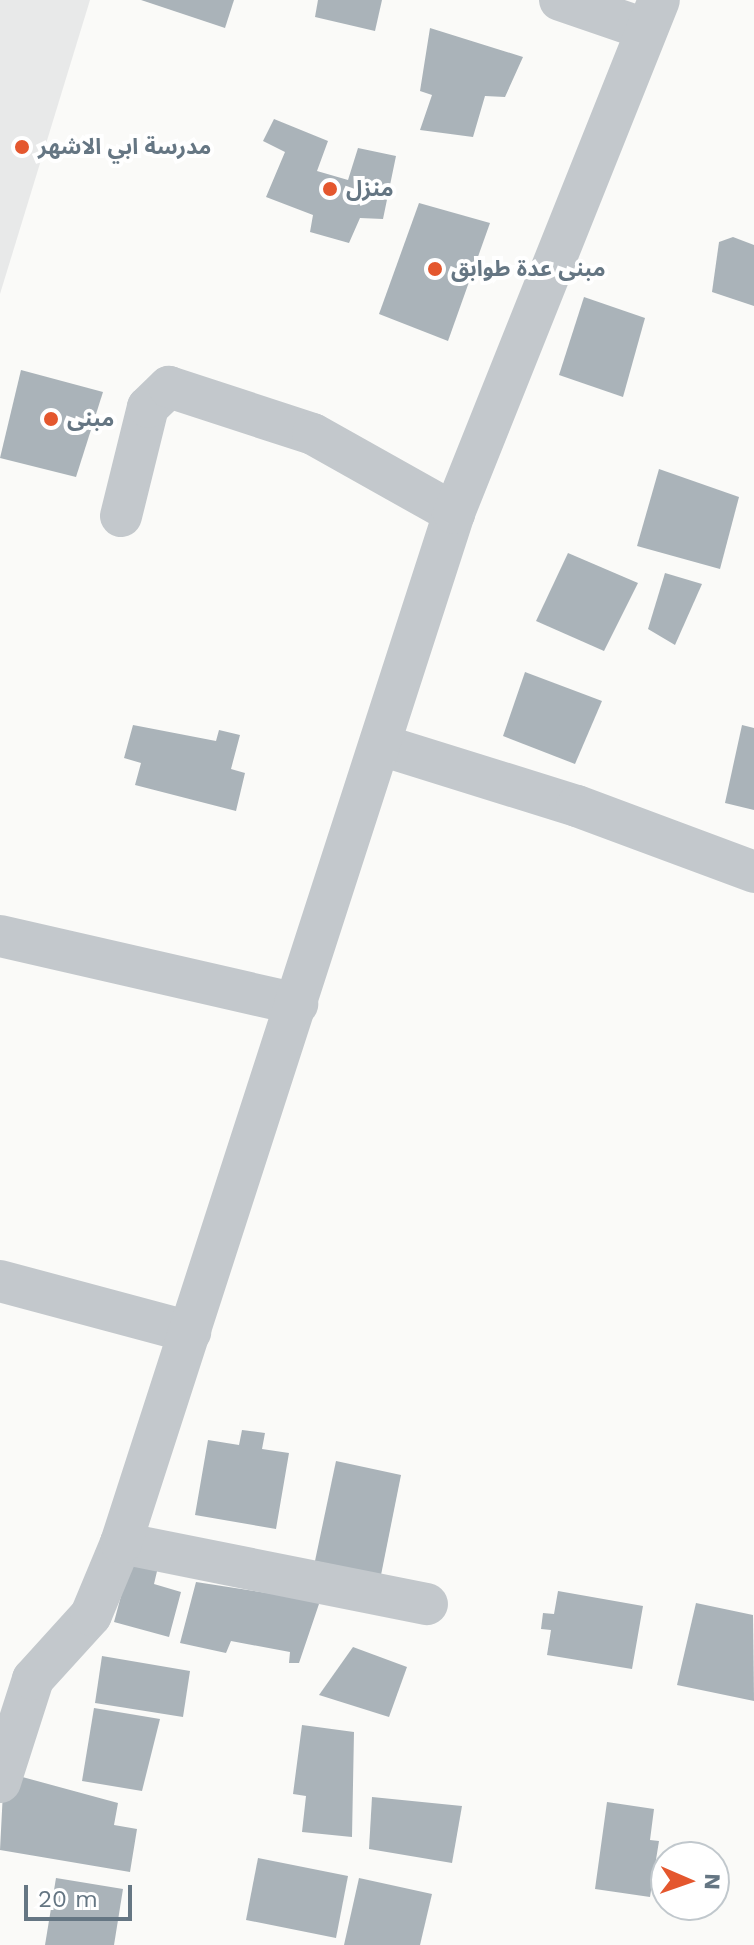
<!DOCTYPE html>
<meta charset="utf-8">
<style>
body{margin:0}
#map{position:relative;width:754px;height:1945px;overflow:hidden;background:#fafaf8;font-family:"Work Sans","Noto Sans Arabic",sans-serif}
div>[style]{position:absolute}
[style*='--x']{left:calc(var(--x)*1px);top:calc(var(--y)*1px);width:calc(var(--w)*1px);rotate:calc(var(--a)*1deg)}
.built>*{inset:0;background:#e8e9e9}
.building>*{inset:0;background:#aab3b9}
.street>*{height:42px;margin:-21px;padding:0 21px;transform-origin:21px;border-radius:21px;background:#c3c8cc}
.dots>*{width:22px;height:22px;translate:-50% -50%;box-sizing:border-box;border:4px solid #fff;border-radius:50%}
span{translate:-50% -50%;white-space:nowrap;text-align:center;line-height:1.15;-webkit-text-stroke:8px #fff;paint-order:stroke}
.poi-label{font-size:22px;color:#657683;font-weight:700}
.left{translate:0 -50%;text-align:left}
.north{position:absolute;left:650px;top:1841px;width:80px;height:80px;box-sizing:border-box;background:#fff;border:2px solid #c1c8cd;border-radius:50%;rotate:92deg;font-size:22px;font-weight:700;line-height:32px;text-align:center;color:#657683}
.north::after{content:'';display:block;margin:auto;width:28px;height:36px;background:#e4572e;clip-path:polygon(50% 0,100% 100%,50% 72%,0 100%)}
.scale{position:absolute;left:24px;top:1885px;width:108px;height:36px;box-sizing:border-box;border:4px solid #657683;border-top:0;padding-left:10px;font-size:24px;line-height:28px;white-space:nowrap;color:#657683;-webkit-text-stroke:6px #fff;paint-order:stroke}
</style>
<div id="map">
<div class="built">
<i style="clip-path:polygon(0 0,90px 0,0 294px)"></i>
</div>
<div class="building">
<i style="clip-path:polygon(141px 0,234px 0,225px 28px)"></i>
<i style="clip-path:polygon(318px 0,382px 0,375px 31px,315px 17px)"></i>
<i style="clip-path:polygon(430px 28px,523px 57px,505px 97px,485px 96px,473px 137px,420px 130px,432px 95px,420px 91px)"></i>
<i style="clip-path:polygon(274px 119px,328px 141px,317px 171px,348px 180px,358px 148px,396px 156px,383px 219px,360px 218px,349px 243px,310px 232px,313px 215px,266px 197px,285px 152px,263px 141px)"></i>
<i style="clip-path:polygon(419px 203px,490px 223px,448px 341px,379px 314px)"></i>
<i style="clip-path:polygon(733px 237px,754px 245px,754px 306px,712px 292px,719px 242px)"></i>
<i style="clip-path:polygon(584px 297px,645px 318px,623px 397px,559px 375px)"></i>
<i style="clip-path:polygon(21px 370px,103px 392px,76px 477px,0 458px)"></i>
<i style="clip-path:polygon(659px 469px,739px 497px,720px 569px,637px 546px)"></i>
<i style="clip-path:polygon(568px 553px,638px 583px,604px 651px,536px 621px)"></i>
<i style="clip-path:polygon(665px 573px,702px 584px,675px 645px,648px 629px)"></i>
<i style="clip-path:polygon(525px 672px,602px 701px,575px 764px,503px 736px)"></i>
<i style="clip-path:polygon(133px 725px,216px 741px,219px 730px,240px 735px,231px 769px,245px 773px,236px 811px,135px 785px,141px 763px,124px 758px)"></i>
<i style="clip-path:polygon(742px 725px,754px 728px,754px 810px,725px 803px)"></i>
<i style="clip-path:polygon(242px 1430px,265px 1433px,262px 1449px,289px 1453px,276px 1529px,195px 1515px,208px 1440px,239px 1445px)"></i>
<i style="clip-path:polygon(336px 1461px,401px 1475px,381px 1575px,315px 1561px)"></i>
<i style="clip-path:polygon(131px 1559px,158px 1567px,154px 1584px,181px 1592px,169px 1637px,114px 1622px)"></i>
<i style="clip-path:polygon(196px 1582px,320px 1601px,299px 1663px,289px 1663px,290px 1652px,231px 1641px,226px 1653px,180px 1643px)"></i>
<i style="clip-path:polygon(558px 1591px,643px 1606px,632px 1669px,547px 1655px,551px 1630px,541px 1629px,543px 1613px,554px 1614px)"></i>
<i style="clip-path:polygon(696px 1603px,753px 1615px,754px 1701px,677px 1685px)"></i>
<i style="clip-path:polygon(353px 1647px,407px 1667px,389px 1717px,319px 1695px)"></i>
<i style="clip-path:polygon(102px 1656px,190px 1671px,183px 1717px,95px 1703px)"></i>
<i style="clip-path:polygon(94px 1708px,160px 1719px,142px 1791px,82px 1781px)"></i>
<i style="clip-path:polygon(302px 1725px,354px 1732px,352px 1837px,302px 1832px,306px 1796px,293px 1794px)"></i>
<i style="clip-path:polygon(4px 1772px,118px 1803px,114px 1825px,137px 1829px,130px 1872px,0 1850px)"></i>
<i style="clip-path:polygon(372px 1797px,462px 1806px,452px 1863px,369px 1849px)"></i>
<i style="clip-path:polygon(607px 1802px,654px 1809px,650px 1840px,659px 1841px,650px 1897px,595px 1889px)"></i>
<i style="clip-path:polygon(258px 1858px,348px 1876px,336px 1938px,246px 1920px)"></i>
<i style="clip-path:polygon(56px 1878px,123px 1889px,114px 1945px,45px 1945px)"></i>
<i style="clip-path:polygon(359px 1878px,432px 1894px,420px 1945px,344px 1945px)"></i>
</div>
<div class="street">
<i style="--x:560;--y:0;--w:87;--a:18.9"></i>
<i style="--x:121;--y:516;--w:112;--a:-76.1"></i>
<i style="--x:148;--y:407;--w:29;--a:-44"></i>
<i style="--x:169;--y:387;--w:151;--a:18.1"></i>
<i style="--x:313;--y:434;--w:162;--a:29.3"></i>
<i style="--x:381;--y:745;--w:205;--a:17.3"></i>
<i style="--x:577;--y:806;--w:189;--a:20.4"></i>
<i style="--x:0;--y:936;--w:305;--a:12.9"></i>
<i style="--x:0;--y:1281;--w:197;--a:15"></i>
<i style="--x:121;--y:1543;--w:312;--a:11.3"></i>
<i style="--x:0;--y:1782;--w:108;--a:-72.2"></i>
<i style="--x:33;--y:1679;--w:86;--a:-47.8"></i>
<i style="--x:91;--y:1615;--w:78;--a:-67.4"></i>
<i style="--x:121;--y:1543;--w:1082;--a:-72.08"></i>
<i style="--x:454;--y:513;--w:552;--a:-68.22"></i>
</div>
<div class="dots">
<i style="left:22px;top:147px;background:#e4572e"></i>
<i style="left:330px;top:189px;background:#e4572e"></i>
<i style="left:435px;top:269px;background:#e4572e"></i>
<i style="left:51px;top:419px;background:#e4572e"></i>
</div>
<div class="poi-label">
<span class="left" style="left:38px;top:147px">مدرسة ابي الاشهر</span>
<span class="left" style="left:346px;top:189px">منزل</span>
<span class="left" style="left:451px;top:269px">مبنى عدة طوابق</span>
<span class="left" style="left:67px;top:419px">مبنى</span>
</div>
<div class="north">N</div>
<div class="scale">20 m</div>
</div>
